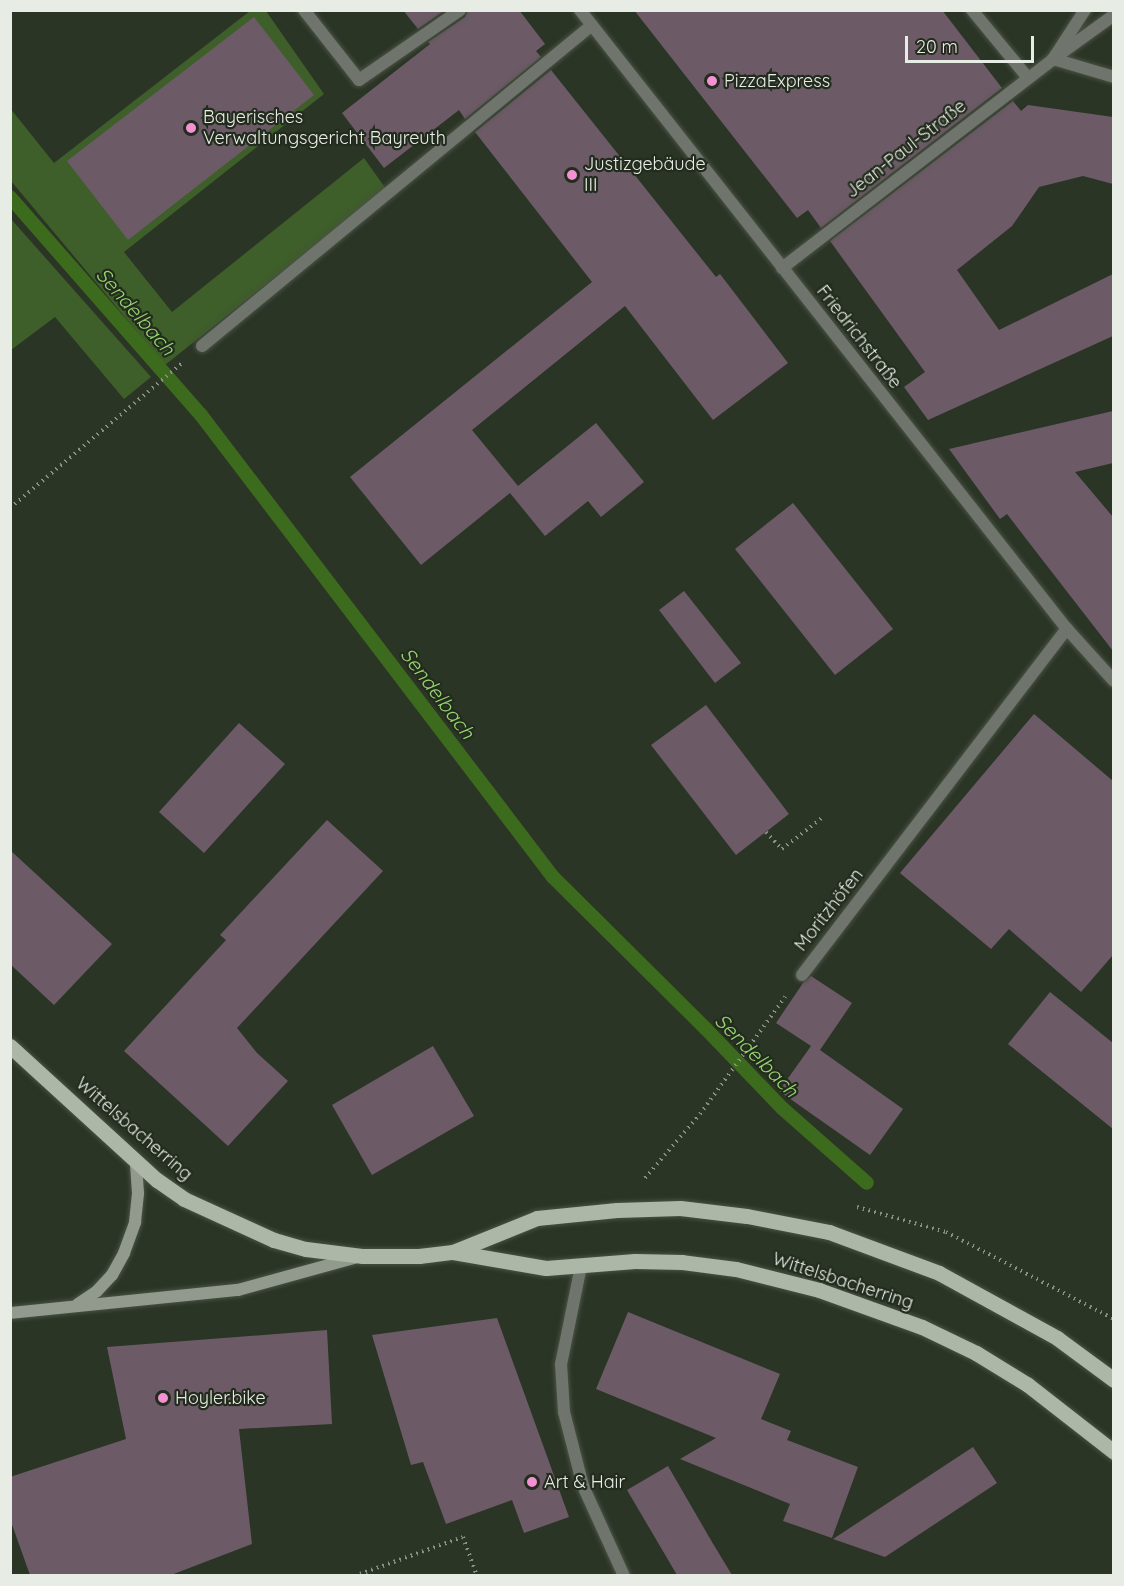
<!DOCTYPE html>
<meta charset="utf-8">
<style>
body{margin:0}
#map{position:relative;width:1124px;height:1586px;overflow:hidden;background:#2b3526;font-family:Quicksand,sans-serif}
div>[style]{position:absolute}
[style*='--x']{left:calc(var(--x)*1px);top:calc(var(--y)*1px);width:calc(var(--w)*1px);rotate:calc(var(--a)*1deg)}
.green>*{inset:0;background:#3e5e2a}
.stream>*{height:14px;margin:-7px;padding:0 7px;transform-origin:7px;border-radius:7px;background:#3d6b1d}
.building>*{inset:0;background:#6c5b66}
.path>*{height:4px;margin-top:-2px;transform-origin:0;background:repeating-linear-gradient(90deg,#899185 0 1.5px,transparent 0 6px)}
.roads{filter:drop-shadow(0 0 2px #495244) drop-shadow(0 0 2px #495244)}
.service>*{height:12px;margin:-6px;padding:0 6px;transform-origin:6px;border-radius:6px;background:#6f746d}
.minor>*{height:12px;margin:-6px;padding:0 6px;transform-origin:6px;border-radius:6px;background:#6f746d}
.secondary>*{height:12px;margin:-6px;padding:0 6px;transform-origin:6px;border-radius:6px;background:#929a8e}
.primary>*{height:15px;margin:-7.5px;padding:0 7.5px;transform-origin:7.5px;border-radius:7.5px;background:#adb7a7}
.dots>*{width:16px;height:16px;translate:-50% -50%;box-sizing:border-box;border:3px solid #222b1d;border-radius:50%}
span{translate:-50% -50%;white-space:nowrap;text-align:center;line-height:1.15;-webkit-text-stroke:4.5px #222b1d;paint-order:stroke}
.poi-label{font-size:18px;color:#e7ede4}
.left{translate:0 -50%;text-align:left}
.street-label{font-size:18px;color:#e7ede4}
.water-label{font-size:20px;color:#96d670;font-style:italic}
.frame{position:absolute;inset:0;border:12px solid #e7ede4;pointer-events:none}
.scale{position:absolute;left:905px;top:36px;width:129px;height:27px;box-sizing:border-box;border:3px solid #e7ede4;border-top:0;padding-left:8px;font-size:18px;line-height:21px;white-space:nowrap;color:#e7ede4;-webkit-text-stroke:4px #222b1d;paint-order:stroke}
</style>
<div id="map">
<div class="green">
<i style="clip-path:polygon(250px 11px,266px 11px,324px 94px,124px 252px,172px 312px,364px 158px,386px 189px,165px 365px,11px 181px,10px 108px,54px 163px)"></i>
<i style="clip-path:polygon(11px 219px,151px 377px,124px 399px,55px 317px,11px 350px)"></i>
</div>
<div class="stream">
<i style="--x:10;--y:197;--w:290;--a:48.8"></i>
<i style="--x:201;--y:415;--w:581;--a:52.7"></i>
<i style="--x:553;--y:877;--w:216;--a:44.8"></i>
<i style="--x:706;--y:1029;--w:110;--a:46.1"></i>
<i style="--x:782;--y:1108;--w:113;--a:41.4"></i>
</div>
<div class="building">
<i style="clip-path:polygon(403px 10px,445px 10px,418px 29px)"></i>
<i style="clip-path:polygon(468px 10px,519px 10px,545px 44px,536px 51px,541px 57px,465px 119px,459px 110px,384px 168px,342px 113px,430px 44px,428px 42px,465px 17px)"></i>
<i style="clip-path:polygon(634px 10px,942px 10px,1002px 88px,821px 228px,808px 210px,797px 218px)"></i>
<i style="clip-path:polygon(254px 17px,314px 95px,128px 240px,67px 161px)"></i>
<i style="clip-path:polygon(551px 70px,716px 277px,720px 274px,788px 363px,713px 420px,625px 306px,472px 430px,518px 486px,596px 423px,644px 482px,601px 517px,588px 501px,545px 536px,510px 493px,421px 565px,350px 477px,592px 282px,475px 132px)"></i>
<i style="clip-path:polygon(1013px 101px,1021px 111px,1028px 105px,1113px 117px,1113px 184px,1083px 176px,1039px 187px,1012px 226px,957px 270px,999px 330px,1113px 274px,1113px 336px,928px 420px,904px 387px,925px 372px,830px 241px)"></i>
<i style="clip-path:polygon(1113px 411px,1113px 463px,1075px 472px,1113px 517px,1113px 651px,1007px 514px,1000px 519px,949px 449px)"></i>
<i style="clip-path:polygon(793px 503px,893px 629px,835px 675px,735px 549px)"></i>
<i style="clip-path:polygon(684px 591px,741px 663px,715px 683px,659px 610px)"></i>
<i style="clip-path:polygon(706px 705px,789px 814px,736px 855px,651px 745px)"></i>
<i style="clip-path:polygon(1034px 714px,1113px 781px,1113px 955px,1081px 992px,1009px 929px,991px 949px,900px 873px)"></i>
<i style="clip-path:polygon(239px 723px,285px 764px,204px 853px,159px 812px)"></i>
<i style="clip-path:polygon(327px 820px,383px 871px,237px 1028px,257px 1053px,288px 1081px,228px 1146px,124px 1051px,226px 940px,220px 935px)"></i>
<i style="clip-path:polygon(10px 850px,112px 944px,54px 1005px,10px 964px)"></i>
<i style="clip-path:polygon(811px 976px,852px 1003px,820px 1050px,903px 1109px,870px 1155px,779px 1091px,811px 1046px,776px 1023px,803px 983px)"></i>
<i style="clip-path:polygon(1050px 992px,1113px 1043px,1113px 1129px,1008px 1044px)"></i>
<i style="clip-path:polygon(433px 1046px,474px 1116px,372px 1175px,332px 1105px)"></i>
<i style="clip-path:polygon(628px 1312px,780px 1374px,761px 1419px,791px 1431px,787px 1440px,858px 1467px,832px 1538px,783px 1521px,790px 1504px,680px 1459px,716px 1438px,596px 1389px)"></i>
<i style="clip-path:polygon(497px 1318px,569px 1517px,524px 1533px,512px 1500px,446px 1524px,423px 1462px,411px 1465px,372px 1335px)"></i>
<i style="clip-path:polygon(327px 1330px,332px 1424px,239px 1429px,252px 1544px,171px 1575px,30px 1575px,10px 1519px,10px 1477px,126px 1439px,107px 1347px)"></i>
<i style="clip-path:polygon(973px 1447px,997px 1483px,885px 1557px,833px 1539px)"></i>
<i style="clip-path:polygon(668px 1466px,712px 1542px,732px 1575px,677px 1575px,627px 1490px)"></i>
</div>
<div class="path">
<i style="--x:10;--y:508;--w:225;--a:-40.1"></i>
<i style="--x:766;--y:832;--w:23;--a:47"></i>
<i style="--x:782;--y:849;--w:52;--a:-38"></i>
<i style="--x:645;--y:1178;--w:84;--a:-49.3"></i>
<i style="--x:700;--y:1114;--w:145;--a:-54"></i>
<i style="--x:857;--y:1207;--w:92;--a:15.7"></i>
<i style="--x:946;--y:1232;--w:189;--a:27.4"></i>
<i style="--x:360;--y:1574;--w:109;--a:-19.8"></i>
<i style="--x:463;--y:1537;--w:41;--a:70.3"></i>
</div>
<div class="roads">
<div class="service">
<i style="--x:304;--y:10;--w:89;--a:51.8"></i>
<i style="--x:359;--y:80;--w:123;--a:-34.7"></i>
<i style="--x:972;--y:10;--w:88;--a:50.5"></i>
<i style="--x:1053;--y:59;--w:59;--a:-56.9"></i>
<i style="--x:202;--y:346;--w:505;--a:-39.46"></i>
</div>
<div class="minor">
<i style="--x:580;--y:10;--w:788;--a:51.81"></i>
<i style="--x:1067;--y:629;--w:70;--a:47.9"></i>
<i style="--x:1053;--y:59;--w:64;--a:16.4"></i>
<i style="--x:782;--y:268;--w:342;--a:-37.6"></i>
<i style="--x:1053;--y:59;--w:75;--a:-35.8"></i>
<i style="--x:802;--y:975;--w:436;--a:-52.6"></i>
<i style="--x:581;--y:1266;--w:100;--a:101.5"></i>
<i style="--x:561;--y:1364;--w:48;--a:86.4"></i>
<i style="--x:564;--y:1412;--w:76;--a:75.6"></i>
<i style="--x:583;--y:1486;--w:99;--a:65.5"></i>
</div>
<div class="secondary">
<i style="--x:78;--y:1304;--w:23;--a:-34"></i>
<i style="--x:97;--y:1291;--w:22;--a:-47"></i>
<i style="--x:112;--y:1275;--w:25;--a:-61"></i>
<i style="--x:124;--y:1253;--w:33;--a:-70"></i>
<i style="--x:135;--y:1222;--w:29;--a:-84"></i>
<i style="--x:138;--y:1193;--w:32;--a:-94"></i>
<i style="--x:10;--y:1313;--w:229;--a:-5.8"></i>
<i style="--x:238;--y:1290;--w:124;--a:-15.4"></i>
</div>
<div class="primary">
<i style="--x:10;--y:1046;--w:199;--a:42.4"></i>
<i style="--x:157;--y:1180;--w:33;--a:35"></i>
<i style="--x:184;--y:1199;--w:99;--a:24.5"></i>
<i style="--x:274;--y:1240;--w:33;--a:16"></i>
<i style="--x:306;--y:1249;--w:56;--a:7.1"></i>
<i style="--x:362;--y:1256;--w:57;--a:0"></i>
<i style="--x:419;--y:1256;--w:34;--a:-7"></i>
<i style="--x:453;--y:1252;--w:91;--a:-22"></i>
<i style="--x:537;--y:1218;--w:80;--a:-5.7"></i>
<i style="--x:617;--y:1210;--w:63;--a:-1.8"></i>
<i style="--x:680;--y:1208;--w:67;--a:6.8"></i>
<i style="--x:747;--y:1216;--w:84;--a:11"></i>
<i style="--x:829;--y:1232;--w:117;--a:20.4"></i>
<i style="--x:939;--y:1273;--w:135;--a:28.8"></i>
<i style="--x:1057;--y:1338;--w:71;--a:36.4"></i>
<i style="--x:453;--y:1252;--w:94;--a:9.8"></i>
<i style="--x:546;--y:1268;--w:89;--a:-4.5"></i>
<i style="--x:635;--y:1261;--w:47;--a:1.2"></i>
<i style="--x:682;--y:1262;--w:54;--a:7.4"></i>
<i style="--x:736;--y:1269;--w:86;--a:14.2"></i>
<i style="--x:819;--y:1290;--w:109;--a:19.8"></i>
<i style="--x:922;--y:1327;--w:60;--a:25.7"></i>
<i style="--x:976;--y:1353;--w:61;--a:31.6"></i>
<i style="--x:1028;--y:1385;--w:109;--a:37.9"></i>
</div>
</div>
<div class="dots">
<i style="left:712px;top:81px;background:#f491d3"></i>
<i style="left:191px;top:128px;background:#f491d3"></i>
<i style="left:572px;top:175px;background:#f491d3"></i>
<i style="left:163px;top:1398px;background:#f491d3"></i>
<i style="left:532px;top:1482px;background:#f491d3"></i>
</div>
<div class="poi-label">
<span class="left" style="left:724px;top:81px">PizzaExpress</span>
<span class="left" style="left:203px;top:128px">Bayerisches<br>Verwaltungsgericht Bayreuth</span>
<span class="left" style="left:584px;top:175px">Justizgebäude<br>III</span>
<span class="left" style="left:175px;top:1398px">Hoyler.bike</span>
<span class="left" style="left:544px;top:1482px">Art &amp; Hair</span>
</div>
<div class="street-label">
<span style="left:906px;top:149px;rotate:-38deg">Jean-Paul-Straße</span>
<span style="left:859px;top:337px;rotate:52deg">Friedrichstraße</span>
<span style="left:829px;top:910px;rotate:-52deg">Moritzhöfen</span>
<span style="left:134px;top:1129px;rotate:41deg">Wittelsbacherring</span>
<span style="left:843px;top:1281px;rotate:18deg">Wittelsbacherring</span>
</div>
<div class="water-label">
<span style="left:136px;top:311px;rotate:49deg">Sendelbach</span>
<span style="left:438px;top:693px;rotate:53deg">Sendelbach</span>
<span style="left:757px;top:1055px;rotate:45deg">Sendelbach</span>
</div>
<div class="frame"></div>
<div class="scale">20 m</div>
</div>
